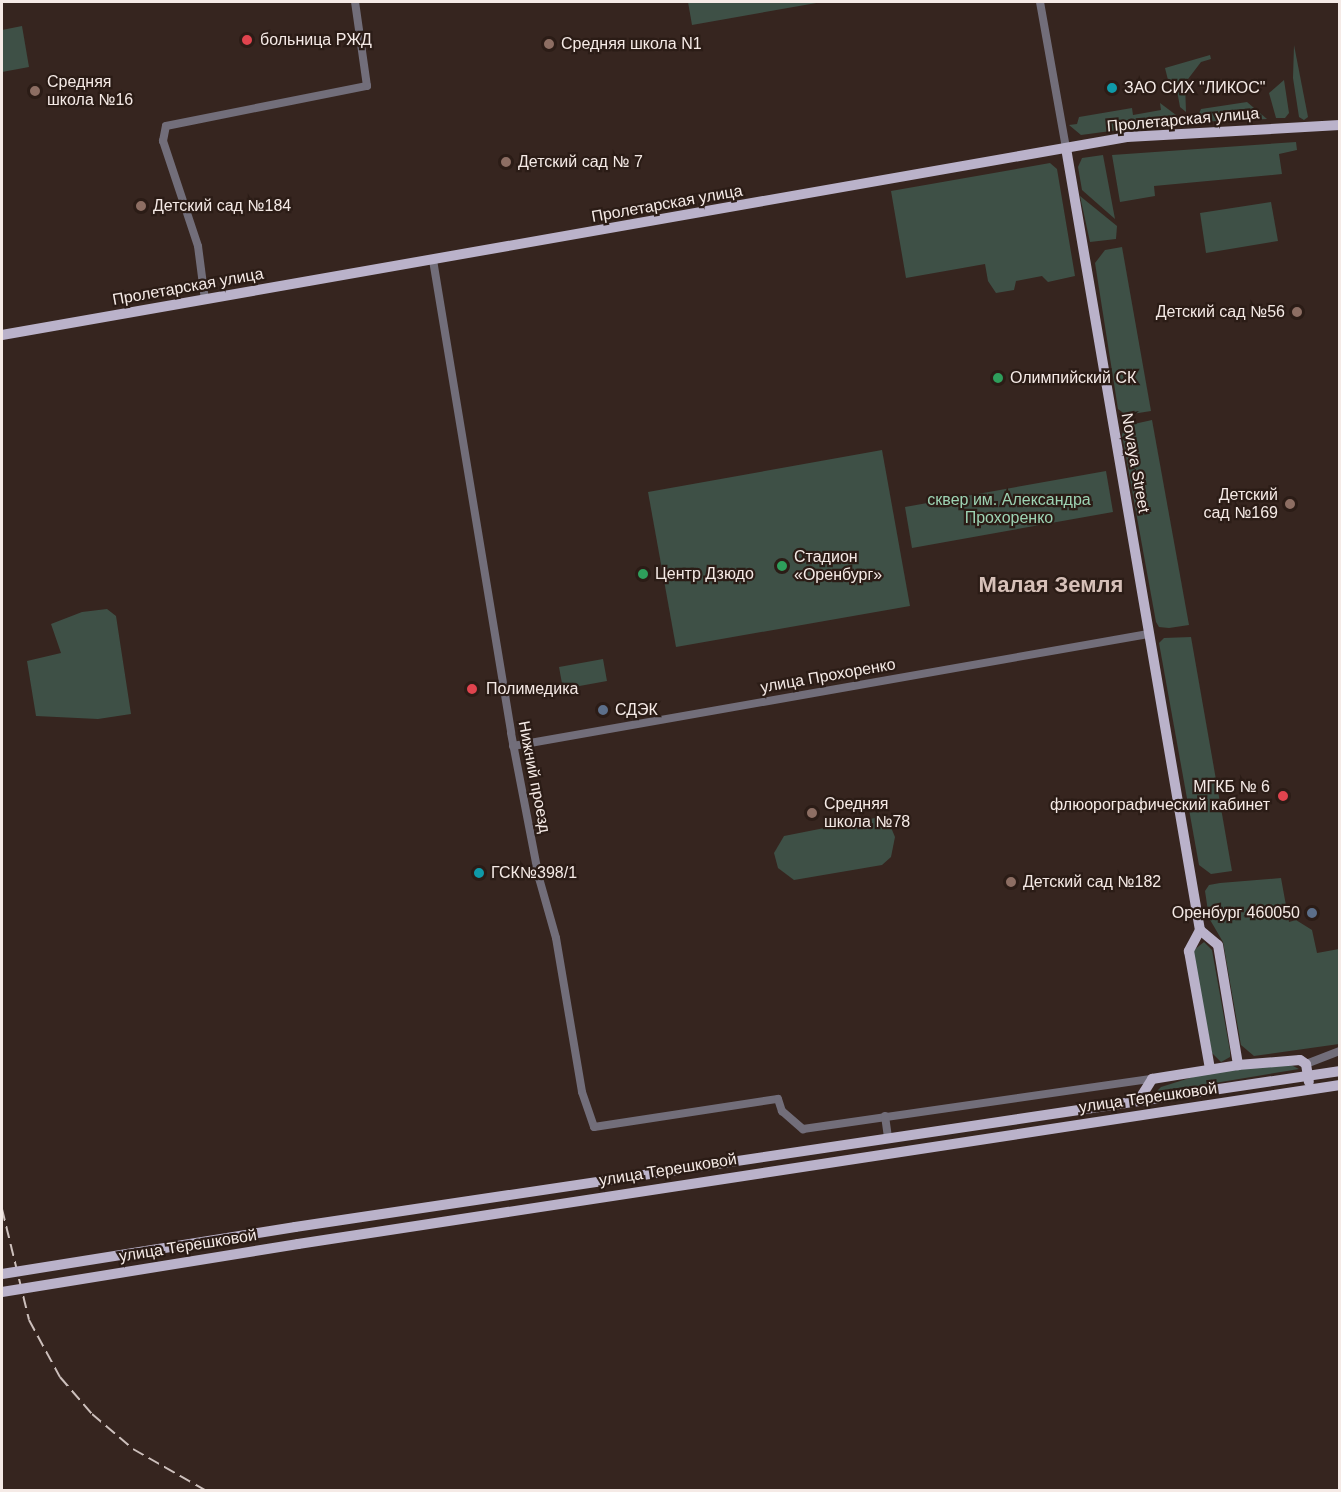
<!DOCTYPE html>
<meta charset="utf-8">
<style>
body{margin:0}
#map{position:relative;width:1341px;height:1492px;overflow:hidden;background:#36251f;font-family:Arial,sans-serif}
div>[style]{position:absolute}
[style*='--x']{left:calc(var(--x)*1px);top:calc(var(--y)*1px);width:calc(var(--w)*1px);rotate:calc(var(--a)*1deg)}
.green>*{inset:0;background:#3e5046}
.minor>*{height:8px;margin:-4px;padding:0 4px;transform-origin:4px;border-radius:4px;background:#726e7a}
.major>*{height:10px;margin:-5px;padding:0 5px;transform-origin:5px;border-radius:5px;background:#bab2ca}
.rail>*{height:2px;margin-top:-1px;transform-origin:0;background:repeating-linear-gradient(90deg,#cdc0bc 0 12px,transparent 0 18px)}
.major-bridge>*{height:10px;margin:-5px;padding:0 5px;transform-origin:5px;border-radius:5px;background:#bab2ca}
.dots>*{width:16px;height:16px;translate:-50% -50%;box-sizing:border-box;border:3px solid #2b1c16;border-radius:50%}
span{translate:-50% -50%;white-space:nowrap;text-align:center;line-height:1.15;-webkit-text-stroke:4.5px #2b1c16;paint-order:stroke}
.poi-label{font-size:16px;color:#f5eae6}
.left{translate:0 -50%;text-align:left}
.right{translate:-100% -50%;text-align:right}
.street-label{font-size:16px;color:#f5eae6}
.park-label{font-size:16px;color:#9dd3b3}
.district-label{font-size:22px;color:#d6c0b8;font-weight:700}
.frame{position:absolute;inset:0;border:3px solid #f5eae6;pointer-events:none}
</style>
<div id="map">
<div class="green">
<i style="clip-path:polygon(688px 2px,822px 2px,692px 25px)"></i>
<i style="clip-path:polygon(22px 26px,29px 67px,2px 72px,2px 30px)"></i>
<i style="clip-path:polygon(1294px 45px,1308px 117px,1304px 120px,1299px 117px,1293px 78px)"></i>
<i style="clip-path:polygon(1210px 55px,1211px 59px,1201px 62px,1185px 83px,1186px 112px,1180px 107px,1176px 85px,1169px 84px,1165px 68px)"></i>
<i style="clip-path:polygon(1284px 80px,1289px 113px,1285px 118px,1276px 118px,1269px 93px)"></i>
<i style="clip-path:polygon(1247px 102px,1267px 119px,1195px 122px,1201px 109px)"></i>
<i style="clip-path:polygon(1160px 103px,1176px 115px,1178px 122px,1081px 135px,1069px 125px,1077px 124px,1079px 117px,1132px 108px,1133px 115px,1161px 110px)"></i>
<i style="clip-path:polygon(1296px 142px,1297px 150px,1279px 154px,1282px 174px,1154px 186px,1155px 196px,1120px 202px,1112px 155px)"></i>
<i style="clip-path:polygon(1103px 155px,1115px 219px,1082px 190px,1078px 167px,1082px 158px)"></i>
<i style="clip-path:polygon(1050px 163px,1057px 169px,1075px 276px,1048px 282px,1042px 276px,1016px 281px,1014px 290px,996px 293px,988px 281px,985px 264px,906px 278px,891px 191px)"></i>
<i style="clip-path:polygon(1080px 196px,1117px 226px,1116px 239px,1090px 242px)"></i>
<i style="clip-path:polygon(1271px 202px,1278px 241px,1206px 253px,1200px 213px)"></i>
<i style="clip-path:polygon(1122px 247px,1151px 411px,1126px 415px,1118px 409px,1095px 263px,1105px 250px)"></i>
<i style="clip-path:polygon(1152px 420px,1189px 625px,1169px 628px,1159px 627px,1156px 622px,1122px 435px,1125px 426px)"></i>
<i style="clip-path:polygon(882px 450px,910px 606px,676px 647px,648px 492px)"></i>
<i style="clip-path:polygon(1106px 471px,1113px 512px,912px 548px,905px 507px)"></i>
<i style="clip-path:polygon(107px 609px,116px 616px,131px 714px,98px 719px,36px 716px,27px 661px,61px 653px,51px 624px,82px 612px)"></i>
<i style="clip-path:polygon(1191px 637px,1232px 871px,1211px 874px,1199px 865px,1159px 643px,1164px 638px)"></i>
<i style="clip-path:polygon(603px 659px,607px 681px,563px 689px,559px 667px)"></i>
<i style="clip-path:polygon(875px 818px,890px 825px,895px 837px,891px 857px,882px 865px,794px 880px,778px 868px,774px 853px,784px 836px)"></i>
<i style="clip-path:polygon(1281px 878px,1289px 922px,1296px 920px,1312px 930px,1317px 953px,1339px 949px,1339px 1044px,1254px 1056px,1241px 1045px,1223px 942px,1209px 918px,1205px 891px,1209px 885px,1220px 883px)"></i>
<i style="clip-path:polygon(1204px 942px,1212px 950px,1230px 1051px,1230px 1057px,1221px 1062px,1212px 1053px,1194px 958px,1194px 950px)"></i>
<i style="clip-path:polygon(1291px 1065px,1299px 1069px,1155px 1093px,1161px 1087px,1212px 1071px)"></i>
</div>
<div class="minor">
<i style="--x:1040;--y:2;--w:148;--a:79.9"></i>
<i style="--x:433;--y:260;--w:479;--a:80.6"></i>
<i style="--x:511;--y:733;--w:148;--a:79.1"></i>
<i style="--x:539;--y:878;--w:62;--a:74.2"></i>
<i style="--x:556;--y:938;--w:156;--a:80.4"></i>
<i style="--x:582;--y:1092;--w:37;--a:71"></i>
<i style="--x:594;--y:1127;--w:186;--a:-8.7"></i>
<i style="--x:778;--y:1099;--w:13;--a:72"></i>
<i style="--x:782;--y:1111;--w:28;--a:41"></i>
<i style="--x:803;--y:1129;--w:353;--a:-8.2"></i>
<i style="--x:205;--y:300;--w:54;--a:-97.4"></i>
<i style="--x:198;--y:246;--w:111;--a:-108.4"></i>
<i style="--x:163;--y:141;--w:15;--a:-79"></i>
<i style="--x:166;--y:126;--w:205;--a:-11.3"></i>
<i style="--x:367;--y:86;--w:85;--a:-98.1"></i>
<i style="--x:513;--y:746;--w:645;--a:-10"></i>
<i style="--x:1306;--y:1064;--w:36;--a:-21"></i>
<i style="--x:885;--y:1116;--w:22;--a:82"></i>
</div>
<div class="major">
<i style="--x:1066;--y:148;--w:793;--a:80.28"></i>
<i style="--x:1200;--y:930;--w:24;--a:118"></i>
<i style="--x:1189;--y:951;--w:120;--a:79.9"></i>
<i style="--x:2;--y:335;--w:1142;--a:-9.98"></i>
<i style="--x:1127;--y:137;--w:213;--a:-3.2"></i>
<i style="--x:1200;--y:930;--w:23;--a:40"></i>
<i style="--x:1218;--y:945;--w:122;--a:80.5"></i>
<i style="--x:1139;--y:1100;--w:25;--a:-58"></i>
<i style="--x:1152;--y:1079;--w:87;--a:-9.2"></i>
<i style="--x:1238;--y:1065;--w:62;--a:-4.6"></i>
<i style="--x:1300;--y:1060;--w:7;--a:34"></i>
<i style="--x:1306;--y:1064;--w:18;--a:81"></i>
<i style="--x:295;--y:1227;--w:1057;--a:-8.49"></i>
<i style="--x:298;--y:1244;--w:1054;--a:-8.68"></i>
</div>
<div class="rail">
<i style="--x:2;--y:1209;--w:114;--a:76.3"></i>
<i style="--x:29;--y:1320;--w:65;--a:61.5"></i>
<i style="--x:60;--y:1377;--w:49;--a:49.1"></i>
<i style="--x:92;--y:1414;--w:54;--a:40.5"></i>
<i style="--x:133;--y:1449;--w:83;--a:29.7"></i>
</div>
<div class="major-bridge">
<i style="--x:2;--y:1274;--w:297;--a:-9.1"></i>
<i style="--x:2;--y:1292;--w:300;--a:-9.2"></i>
</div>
<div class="dots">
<i style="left:247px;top:40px;background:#e0444e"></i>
<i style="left:549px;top:44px;background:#8d6e63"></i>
<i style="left:1112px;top:88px;background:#0f9aa8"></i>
<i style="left:35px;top:91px;background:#8d6e63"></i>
<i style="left:506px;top:162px;background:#8d6e63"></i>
<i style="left:141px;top:206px;background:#8d6e63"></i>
<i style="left:1297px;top:312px;background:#8d6e63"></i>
<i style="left:998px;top:378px;background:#2e9e5b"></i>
<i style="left:1290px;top:504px;background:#8d6e63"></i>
<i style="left:782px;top:566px;background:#2e9e5b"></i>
<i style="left:643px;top:574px;background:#2e9e5b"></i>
<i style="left:472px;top:689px;background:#e0444e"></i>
<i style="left:603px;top:710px;background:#5c6f8a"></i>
<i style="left:1283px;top:796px;background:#e0444e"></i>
<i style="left:812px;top:813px;background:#8d6e63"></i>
<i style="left:479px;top:873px;background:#0f9aa8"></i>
<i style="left:1011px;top:882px;background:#8d6e63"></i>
<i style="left:1312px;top:913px;background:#5c6f8a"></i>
</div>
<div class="poi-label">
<span class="left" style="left:260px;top:40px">больница РЖД</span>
<span class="left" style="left:561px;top:44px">Средняя школа N1</span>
<span class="left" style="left:47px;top:91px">Средняя<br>школа №16</span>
<span class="left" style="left:1124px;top:88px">ЗАО СИХ "ЛИКОС"</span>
<span class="left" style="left:518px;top:162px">Детский сад № 7</span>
<span class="left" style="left:153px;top:206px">Детский сад №184</span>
<span class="right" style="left:1285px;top:312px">Детский сад №56</span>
<span class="left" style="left:1010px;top:378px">Олимпийский СК</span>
<span class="right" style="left:1278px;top:504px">Детский<br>сад №169</span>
<span class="left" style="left:794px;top:566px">Стадион<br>«Оренбург»</span>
<span class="left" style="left:655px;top:574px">Центр Дзюдо</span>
<span class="left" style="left:486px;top:689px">Полимедика</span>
<span class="left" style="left:615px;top:710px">СДЭК</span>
<span class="right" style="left:1270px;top:796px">МГКБ № 6<br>флюорографический кабинет</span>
<span class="left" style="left:824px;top:813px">Средняя<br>школа №78</span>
<span class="left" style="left:491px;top:873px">ГСК№398/1</span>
<span class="left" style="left:1023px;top:882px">Детский сад №182</span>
<span class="right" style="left:1300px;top:913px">Оренбург 460050</span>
</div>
<div class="street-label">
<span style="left:1183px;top:120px;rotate:-5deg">Пролетарская улица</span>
<span style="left:667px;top:204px;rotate:-10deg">Пролетарская улица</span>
<span style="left:188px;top:287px;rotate:-10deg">Пролетарская улица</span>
<span style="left:1135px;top:463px;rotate:80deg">Novaya Street</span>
<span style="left:828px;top:676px;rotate:-10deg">улица Прохоренко</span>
<span style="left:534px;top:777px;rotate:79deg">Нижний проезд</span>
<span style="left:1148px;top:1098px;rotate:-8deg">улица Терешковой</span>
<span style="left:668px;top:1170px;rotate:-9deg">улица Терешковой</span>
<span style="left:188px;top:1246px;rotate:-9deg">улица Терешковой</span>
</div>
<div class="park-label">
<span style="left:1009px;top:509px">сквер им. Александра<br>Прохоренко</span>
</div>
<div class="district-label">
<span style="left:1051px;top:585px">Малая Земля</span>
</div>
<div class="frame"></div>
</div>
